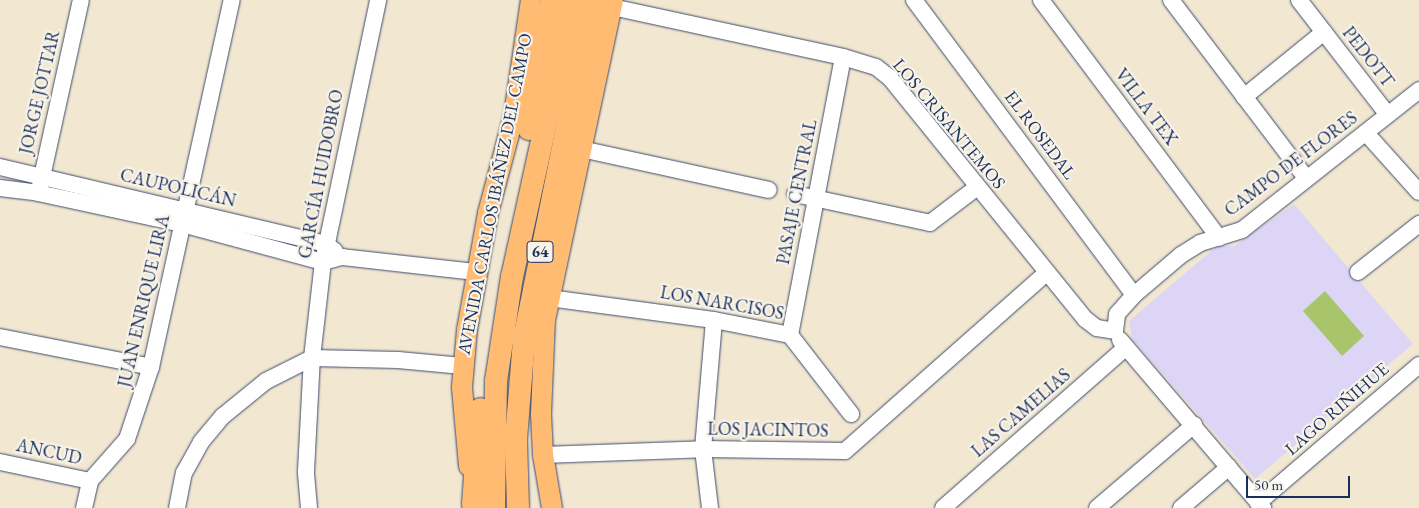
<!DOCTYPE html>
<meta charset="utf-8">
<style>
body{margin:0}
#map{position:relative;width:1419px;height:508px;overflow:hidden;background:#f2e7d0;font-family:"EB Garamond",serif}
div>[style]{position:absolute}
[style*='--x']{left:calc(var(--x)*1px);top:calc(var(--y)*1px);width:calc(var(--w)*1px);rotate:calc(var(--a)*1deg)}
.built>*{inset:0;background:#ddd5f6}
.green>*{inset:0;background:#a8c56c}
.roads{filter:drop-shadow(0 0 1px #3b4b6f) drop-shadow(0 0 1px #3b4b6f)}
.minor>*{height:16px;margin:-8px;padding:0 8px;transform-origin:8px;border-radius:8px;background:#fff}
.major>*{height:20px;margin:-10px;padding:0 10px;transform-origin:10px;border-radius:10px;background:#febb71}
.highway>*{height:22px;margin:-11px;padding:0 11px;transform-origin:11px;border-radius:11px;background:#febb71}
span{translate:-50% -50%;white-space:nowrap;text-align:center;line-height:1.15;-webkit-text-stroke:4.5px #f7f3e8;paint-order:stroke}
.shield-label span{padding:1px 4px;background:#f7f3e8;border:1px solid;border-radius:4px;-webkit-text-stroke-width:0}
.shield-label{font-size:16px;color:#1b2f5e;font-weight:700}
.street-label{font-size:18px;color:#1b2f5e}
.scale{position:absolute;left:1246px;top:476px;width:104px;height:22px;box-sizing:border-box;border:2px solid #1b2f5e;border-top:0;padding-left:6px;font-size:15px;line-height:18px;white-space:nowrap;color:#1b2f5e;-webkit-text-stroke:4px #f7f3e8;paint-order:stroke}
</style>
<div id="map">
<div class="built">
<i style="clip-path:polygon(1294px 204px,1413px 344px,1255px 479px,1132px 339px,1129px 321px,1217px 246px,1234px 246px)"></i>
</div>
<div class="green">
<i style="clip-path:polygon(1325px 291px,1364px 336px,1342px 356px,1303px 311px)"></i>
</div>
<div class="roads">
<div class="minor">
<i style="--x:914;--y:0;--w:368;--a:53.3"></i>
<i style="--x:1041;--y:0;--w:297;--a:53.2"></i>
<i style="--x:1171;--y:0;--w:223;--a:52.8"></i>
<i style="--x:1299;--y:0;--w:145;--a:52.3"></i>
<i style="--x:612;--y:7;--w:236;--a:12.2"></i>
<i style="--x:843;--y:57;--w:34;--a:17"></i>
<i style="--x:876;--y:67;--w:18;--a:38"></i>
<i style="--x:890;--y:78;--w:310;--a:51"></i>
<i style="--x:1085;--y:319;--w:15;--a:37"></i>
<i style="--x:1097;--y:328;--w:18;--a:9"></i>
<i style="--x:1244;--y:97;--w:103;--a:-39.1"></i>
<i style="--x:1366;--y:133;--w:79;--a:48.1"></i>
<i style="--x:581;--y:149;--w:192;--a:12.3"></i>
<i style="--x:0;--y:167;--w:335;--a:13.3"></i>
<i style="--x:326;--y:244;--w:11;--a:38"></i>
<i style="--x:40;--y:186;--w:190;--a:-77.6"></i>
<i style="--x:0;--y:188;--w:38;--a:7"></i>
<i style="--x:38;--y:193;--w:147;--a:12.1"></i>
<i style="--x:182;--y:224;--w:146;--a:15.1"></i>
<i style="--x:323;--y:262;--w:20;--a:-15"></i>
<i style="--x:342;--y:257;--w:135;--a:6.4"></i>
<i style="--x:795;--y:194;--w:138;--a:12.1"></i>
<i style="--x:930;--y:223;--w:58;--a:-37.3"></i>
<i style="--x:1358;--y:272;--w:78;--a:-38.2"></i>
<i style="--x:549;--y:298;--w:166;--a:7.6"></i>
<i style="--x:714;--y:320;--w:77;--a:11.2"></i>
<i style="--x:790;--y:335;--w:100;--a:52.3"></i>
<i style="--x:1115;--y:331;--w:17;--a:-83"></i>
<i style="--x:1117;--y:314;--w:25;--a:-48"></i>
<i style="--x:1134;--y:295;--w:62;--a:-40.4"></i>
<i style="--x:1181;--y:255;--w:22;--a:-32"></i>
<i style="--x:1200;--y:243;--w:44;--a:-17.2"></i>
<i style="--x:1242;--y:230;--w:226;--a:-38.3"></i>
<i style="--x:790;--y:335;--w:283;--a:-79.2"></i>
<i style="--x:0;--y:337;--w:154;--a:11.2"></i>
<i style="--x:1120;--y:340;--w:221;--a:49.6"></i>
<i style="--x:543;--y:455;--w:160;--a:-2.1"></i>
<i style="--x:703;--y:449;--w:142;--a:0.8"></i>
<i style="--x:845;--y:451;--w:268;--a:-41.5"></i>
<i style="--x:0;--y:462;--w:92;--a:11.9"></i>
<i style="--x:1258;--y:503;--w:212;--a:-40.6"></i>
<i style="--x:84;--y:508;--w:28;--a:-77"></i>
<i style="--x:90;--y:481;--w:56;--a:-48.6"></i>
<i style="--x:127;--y:439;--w:76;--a:-71.6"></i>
<i style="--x:151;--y:367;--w:376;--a:-77.6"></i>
<i style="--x:177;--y:508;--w:36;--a:-79"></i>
<i style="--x:184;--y:473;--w:35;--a:-61"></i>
<i style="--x:201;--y:442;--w:34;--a:-50"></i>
<i style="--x:223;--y:416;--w:55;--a:-39.1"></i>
<i style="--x:266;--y:381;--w:51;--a:-26.6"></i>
<i style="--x:312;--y:358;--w:86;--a:1.3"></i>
<i style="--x:398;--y:360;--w:65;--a:5.3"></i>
<i style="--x:309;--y:508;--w:37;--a:-95"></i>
<i style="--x:306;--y:471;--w:113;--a:-87"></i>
<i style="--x:312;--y:358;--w:97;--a:-83.5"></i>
<i style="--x:323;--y:262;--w:268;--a:-78.1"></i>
<i style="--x:710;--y:508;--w:59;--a:-96.8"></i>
<i style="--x:703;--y:449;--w:129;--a:-85.1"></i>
<i style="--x:943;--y:508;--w:241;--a:-41.3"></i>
<i style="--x:1097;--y:508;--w:128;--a:-40.6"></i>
<i style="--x:1181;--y:508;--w:63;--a:-40.5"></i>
</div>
<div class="major">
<i style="--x:469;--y:466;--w:79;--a:-95.1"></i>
<i style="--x:462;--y:387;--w:57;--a:-85"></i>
<i style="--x:467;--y:330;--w:119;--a:-79.8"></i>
<i style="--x:488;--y:213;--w:101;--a:-75.1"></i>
<i style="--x:514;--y:115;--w:116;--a:-81.6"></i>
<i style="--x:552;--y:508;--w:54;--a:-99.6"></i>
<i style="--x:543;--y:455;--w:41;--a:-92.8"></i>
<i style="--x:541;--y:414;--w:94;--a:-87.6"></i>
<i style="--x:545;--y:320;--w:327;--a:-78"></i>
</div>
<div class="highway">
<i style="--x:529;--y:129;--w:131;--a:-79.9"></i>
<i style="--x:473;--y:504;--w:95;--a:-85.8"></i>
<i style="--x:494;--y:508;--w:127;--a:-89.1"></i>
<i style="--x:496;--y:381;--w:105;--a:-81.3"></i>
<i style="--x:512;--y:277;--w:284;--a:-77.6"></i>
<i style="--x:518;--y:508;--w:69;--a:-91.7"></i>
<i style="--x:516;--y:439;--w:100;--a:-85.4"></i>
<i style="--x:524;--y:339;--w:346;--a:-78.5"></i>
</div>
</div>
<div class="shield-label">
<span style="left:540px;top:252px">64</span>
</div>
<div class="street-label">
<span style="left:1368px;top:57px;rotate:52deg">PEDOTT</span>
<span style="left:40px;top:92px;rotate:-77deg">JORGE JOTTAR</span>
<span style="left:1146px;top:107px;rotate:53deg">VILLA TEX</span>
<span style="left:949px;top:124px;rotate:50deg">LOS CRISANTEMOS</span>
<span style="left:1040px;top:135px;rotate:53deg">EL ROSEDAL</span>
<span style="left:1291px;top:164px;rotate:-37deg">CAMPO DE FLORES</span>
<span style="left:321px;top:174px;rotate:-79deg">GARCÍA HUIDOBRO</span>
<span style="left:178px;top:188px;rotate:13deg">CAUPOLICÁN</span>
<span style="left:797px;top:192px;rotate:-79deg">PASAJE CENTRAL</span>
<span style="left:495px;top:194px;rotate:-79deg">AVENIDA CARLOS IBÁÑEZ DEL CAMPO</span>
<span style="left:144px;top:301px;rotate:-77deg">JUAN ENRIQUE LIRA</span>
<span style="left:722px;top:303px;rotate:10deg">LOS NARCISOS</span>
<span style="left:1337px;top:409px;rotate:-41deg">LAGO RIÑIHUE</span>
<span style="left:1021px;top:413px;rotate:-41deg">LAS CAMELIAS</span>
<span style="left:768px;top:430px;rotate:1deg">LOS JACINTOS</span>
<span style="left:49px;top:452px;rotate:12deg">ANCUD</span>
</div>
<div class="scale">50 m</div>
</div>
